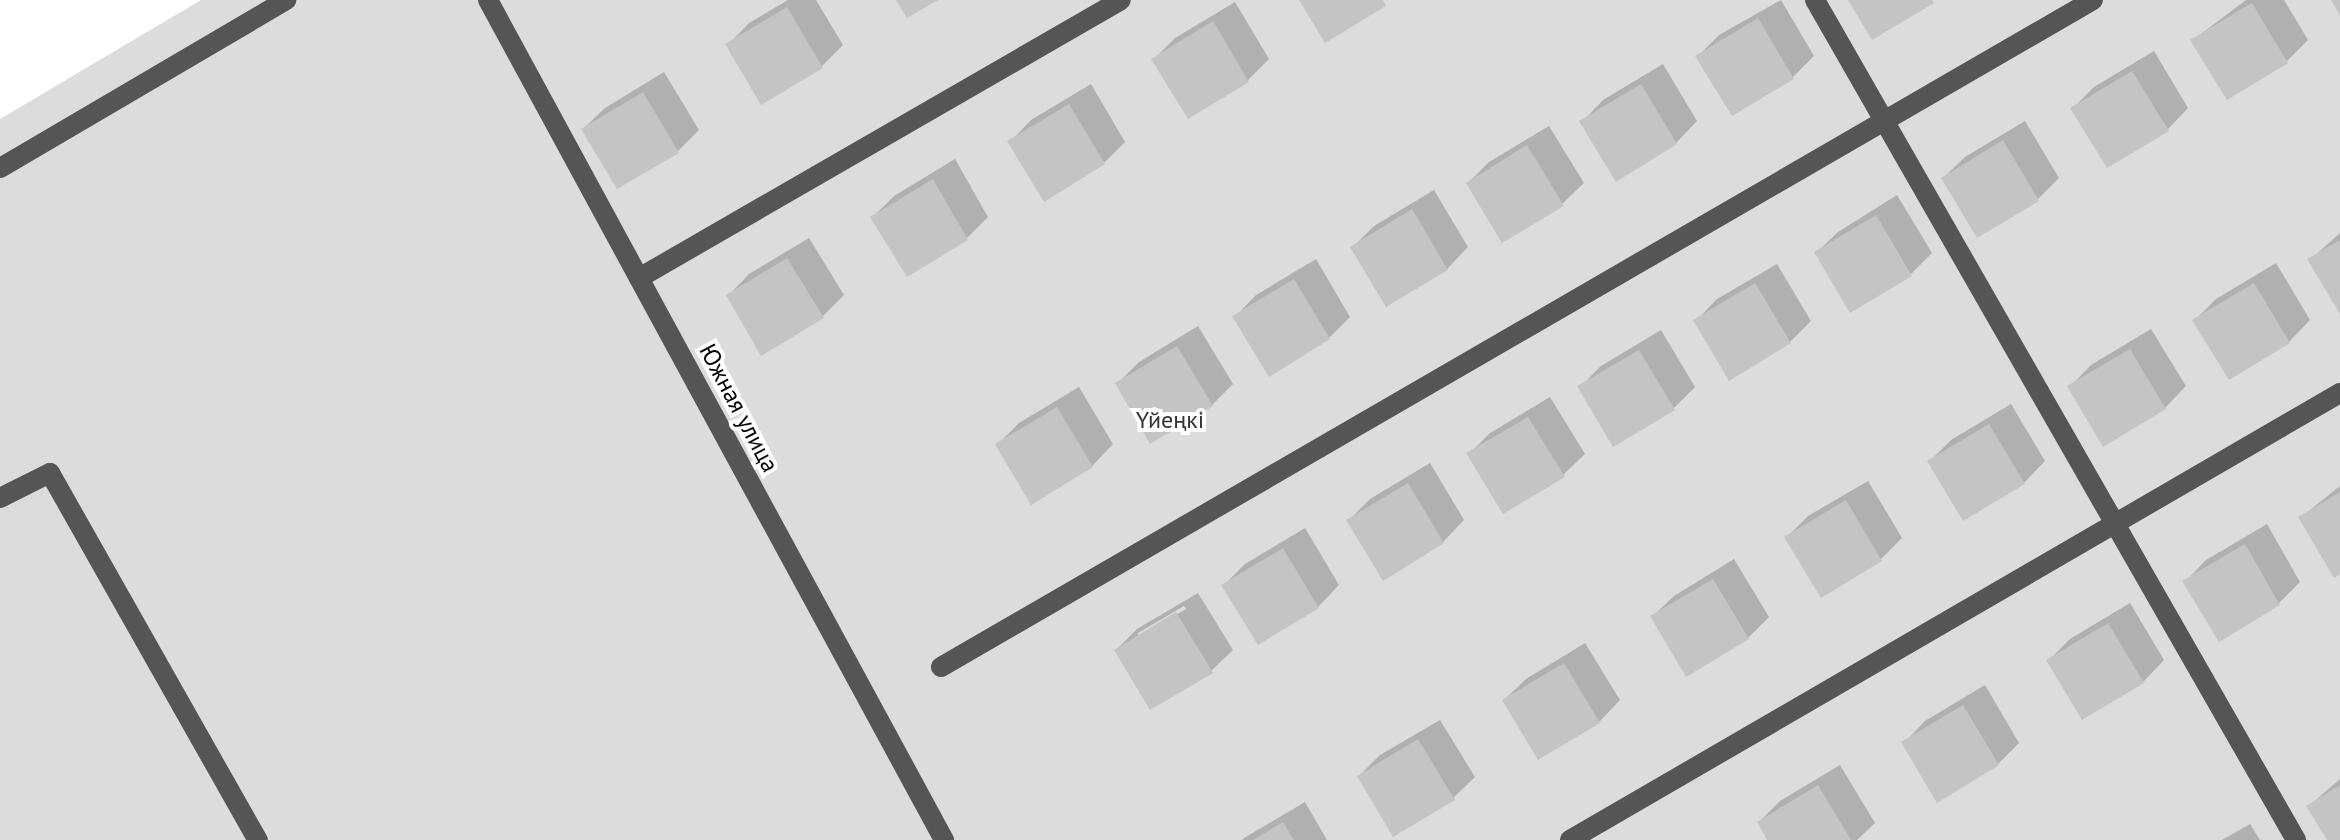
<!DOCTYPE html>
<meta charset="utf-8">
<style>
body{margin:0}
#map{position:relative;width:2340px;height:840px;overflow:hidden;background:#fff;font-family:"PT Sans",sans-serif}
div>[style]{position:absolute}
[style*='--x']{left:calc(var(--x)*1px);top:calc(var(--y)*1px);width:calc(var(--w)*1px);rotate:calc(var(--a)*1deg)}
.green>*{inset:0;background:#dcdcdc}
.shadow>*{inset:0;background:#0003}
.building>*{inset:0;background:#c4c4c4}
.minor>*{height:20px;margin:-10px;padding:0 10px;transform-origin:10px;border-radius:10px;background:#555}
span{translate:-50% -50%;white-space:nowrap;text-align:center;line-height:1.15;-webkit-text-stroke:8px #fff;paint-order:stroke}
.street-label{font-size:24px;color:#000}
.park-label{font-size:24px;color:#333}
</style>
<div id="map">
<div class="green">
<i style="clip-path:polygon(201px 0,2340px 0,2340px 840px,0 840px,0 119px)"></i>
</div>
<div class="shadow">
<i style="clip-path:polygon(788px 0,816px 0,843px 45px,822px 66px,762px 102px,728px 45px,749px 23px)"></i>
<i style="clip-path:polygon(1781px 0,1814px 56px,1793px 77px,1732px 113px,1698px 56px,1719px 35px)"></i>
<i style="clip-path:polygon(2246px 0,2284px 0,2308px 40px,2287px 61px,2227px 98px,2193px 40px)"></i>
<i style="clip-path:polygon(1235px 2px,1269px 59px,1248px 80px,1188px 116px,1154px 59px,1175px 38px)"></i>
<i style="clip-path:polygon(2154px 51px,2188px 108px,2167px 130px,2073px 108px,2094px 87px)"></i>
<i style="clip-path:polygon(1663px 64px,1697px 121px,1676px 143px,1582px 122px,1603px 100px)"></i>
<i style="clip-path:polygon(664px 72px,699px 130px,678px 151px,583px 129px,605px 108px)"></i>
<i style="clip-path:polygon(1091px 84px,1125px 142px,1104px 163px,1010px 142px,1031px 120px)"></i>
<i style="clip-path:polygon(2025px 121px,2059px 178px,2038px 199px,1943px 178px,1965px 157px)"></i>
<i style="clip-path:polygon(1549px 126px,1584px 183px,1562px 204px,1468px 183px,1489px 162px)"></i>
<i style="clip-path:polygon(955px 159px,988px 217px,967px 238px,907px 274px,873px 217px,894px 196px)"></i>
<i style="clip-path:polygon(1434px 190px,1468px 247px,1447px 269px,1353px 247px,1374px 226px)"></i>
<i style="clip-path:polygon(1897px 195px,1932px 253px,1911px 274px,1816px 253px,1838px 232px)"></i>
<i style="clip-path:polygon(2340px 233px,2340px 310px,2310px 260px)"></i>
<i style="clip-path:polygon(809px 238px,844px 295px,822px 317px,728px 296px,749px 274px)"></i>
<i style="clip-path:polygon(1316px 259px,1350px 317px,1329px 338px,1235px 317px,1256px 295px)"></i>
<i style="clip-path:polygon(2276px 263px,2310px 320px,2289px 342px,2229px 378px,2195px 320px,2216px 299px)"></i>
<i style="clip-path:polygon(1777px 264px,1811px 321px,1790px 342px,1696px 321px,1717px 299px)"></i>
<i style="clip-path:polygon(1198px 326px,1233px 384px,1212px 405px,1117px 384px,1139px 362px)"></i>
<i style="clip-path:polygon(2151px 329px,2186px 386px,2165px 408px,2070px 387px,2091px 365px)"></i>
<i style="clip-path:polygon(1661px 330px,1695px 387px,1674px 408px,1580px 387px,1601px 366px)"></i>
<i style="clip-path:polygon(1079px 387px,1113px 444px,1092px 466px,998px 444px,1019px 423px)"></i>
<i style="clip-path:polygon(1550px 397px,1585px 454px,1563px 475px,1469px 454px,1490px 433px)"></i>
<i style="clip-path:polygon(2011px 404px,2045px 461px,2024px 483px,1930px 461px,1951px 440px)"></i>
<i style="clip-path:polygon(1430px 463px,1464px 520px,1443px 542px,1349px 520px,1370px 499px)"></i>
<i style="clip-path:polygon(1868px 481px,1902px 538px,1881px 559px,1821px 595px,1787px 537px,1808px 516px)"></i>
<i style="clip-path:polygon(2340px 486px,2340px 572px,2300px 518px)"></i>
<i style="clip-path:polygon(2267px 524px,2300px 582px,2279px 603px,2219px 639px,2185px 582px,2206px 560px)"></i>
<i style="clip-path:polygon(1305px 528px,1339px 585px,1318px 607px,1258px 642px,1224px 585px,1245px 564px)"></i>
<i style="clip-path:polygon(1734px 559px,1769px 617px,1748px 638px,1652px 617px,1674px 596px)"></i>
<i style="clip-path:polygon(evenodd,1198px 593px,1233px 650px,1211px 671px,1116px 650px,1137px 629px,1198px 593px,1184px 606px,1186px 609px,1138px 638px,1138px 633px,1184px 606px)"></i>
<i style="clip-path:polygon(2130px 603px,2164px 660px,2143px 682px,2049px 660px,2070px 639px)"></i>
<i style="clip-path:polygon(1585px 643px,1620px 700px,1599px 722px,1504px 700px,1526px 679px)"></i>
<i style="clip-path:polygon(1985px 685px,2019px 743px,1998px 764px,1904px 743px,1925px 721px)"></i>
<i style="clip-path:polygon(1440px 720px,1475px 777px,1453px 798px,1359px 776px,1380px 755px)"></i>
<i style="clip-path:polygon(1840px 765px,1875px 823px,1857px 840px,1770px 840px,1759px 822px,1780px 801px)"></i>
<i style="clip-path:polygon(2340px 779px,2340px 840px,2329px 840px,2309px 806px)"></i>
<i style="clip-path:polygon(1305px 802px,1327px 840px,1242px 840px,1244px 838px)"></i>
<i style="clip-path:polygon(2250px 824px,2260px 840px,2222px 840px)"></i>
</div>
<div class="building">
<i style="clip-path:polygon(896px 0,938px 0,907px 18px)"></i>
<i style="clip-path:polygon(1299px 0,1383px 0,1386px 6px,1325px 43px)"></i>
<i style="clip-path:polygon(1848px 0,1932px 0,1934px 3px,1872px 40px)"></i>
<i style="clip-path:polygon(2331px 0,2340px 0,2340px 15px)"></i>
<i style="clip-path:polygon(2252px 3px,2288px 63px,2227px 100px,2190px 40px)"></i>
<i style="clip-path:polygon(787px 7px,823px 68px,761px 105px,725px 44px)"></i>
<i style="clip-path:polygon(1758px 18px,1794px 79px,1732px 116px,1695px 56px)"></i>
<i style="clip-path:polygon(1213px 21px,1249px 82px,1188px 119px,1151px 59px)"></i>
<i style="clip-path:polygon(2132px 71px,2169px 131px,2107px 168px,2070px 108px)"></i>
<i style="clip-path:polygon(1641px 84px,1677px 144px,1616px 182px,1579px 121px)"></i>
<i style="clip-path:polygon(643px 92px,679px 153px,617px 189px,581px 129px)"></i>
<i style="clip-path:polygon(1069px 104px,1105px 164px,1044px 202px,1007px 141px)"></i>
<i style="clip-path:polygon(2003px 140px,2039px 201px,1977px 238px,1941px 178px)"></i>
<i style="clip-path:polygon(1527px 145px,1564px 206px,1502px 243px,1466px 183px)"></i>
<i style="clip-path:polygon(933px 179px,968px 240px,907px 277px,870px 217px)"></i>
<i style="clip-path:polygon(1412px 209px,1448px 270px,1386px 307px,1350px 247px)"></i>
<i style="clip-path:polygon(1876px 215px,1912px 276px,1850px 313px,1814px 252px)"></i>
<i style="clip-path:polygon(2340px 240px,2340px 314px,2307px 259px)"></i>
<i style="clip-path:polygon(787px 258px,824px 318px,761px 356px,726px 295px)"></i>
<i style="clip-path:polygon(1294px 279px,1330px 339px,1269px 377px,1232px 316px)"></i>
<i style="clip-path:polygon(1755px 283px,1791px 343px,1729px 381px,1693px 320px)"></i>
<i style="clip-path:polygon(2254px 283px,2290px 343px,2229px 380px,2192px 320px)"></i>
<i style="clip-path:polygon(1177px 346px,1213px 406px,1150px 444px,1115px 383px)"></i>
<i style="clip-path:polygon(2130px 349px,2166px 409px,2103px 447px,2067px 386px)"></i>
<i style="clip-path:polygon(1639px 350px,1675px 410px,1613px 447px,1577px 386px)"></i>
<i style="clip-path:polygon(1057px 407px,1093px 467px,1031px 505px,995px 444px)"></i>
<i style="clip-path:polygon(1528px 417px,1565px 477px,1503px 514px,1466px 453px)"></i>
<i style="clip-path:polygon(1989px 424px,2025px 484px,1963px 521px,1927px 461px)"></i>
<i style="clip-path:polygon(1408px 483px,1444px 543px,1383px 581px,1346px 520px)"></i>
<i style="clip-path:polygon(2340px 492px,2340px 574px,2334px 578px,2298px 517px)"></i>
<i style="clip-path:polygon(1846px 500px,1882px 561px,1821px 598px,1784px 537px)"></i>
<i style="clip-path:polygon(2245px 544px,2280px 605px,2219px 642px,2182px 581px)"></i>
<i style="clip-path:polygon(1283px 548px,1319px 608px,1258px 645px,1221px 585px)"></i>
<i style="clip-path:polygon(1713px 579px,1749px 639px,1686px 677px,1650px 616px)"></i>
<i style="clip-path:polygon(1176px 612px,1213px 673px,1150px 710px,1114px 650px)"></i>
<i style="clip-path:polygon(2108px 623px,2144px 683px,2082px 720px,2046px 660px)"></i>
<i style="clip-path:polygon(1564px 663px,1600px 723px,1538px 760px,1502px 700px)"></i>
<i style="clip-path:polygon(1963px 705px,1999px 765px,1937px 803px,1901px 742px)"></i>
<i style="clip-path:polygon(1418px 739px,1455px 800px,1393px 837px,1357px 776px)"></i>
<i style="clip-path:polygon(1818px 785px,1851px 840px,1767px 840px,1757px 822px)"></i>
<i style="clip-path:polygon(2340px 785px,2340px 840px,2327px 840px,2306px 806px)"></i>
<i style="clip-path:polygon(1283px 822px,1294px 840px,1253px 840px)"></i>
</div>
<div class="minor">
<i style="--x:488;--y:0;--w:956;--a:61.5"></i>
<i style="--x:1815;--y:0;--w:968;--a:60.2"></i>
<i style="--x:0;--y:168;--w:332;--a:-30.4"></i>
<i style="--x:639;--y:278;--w:556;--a:-29.97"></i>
<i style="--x:0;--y:498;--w:56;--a:-26.6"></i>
<i style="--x:50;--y:473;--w:422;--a:60.5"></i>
<i style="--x:941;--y:667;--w:1331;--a:-30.07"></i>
<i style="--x:1570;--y:840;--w:890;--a:-30.14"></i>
</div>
<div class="street-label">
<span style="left:739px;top:408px;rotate:62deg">Южная улица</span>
</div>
<div class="park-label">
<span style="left:1170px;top:420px">Үйеңкі</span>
</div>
</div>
